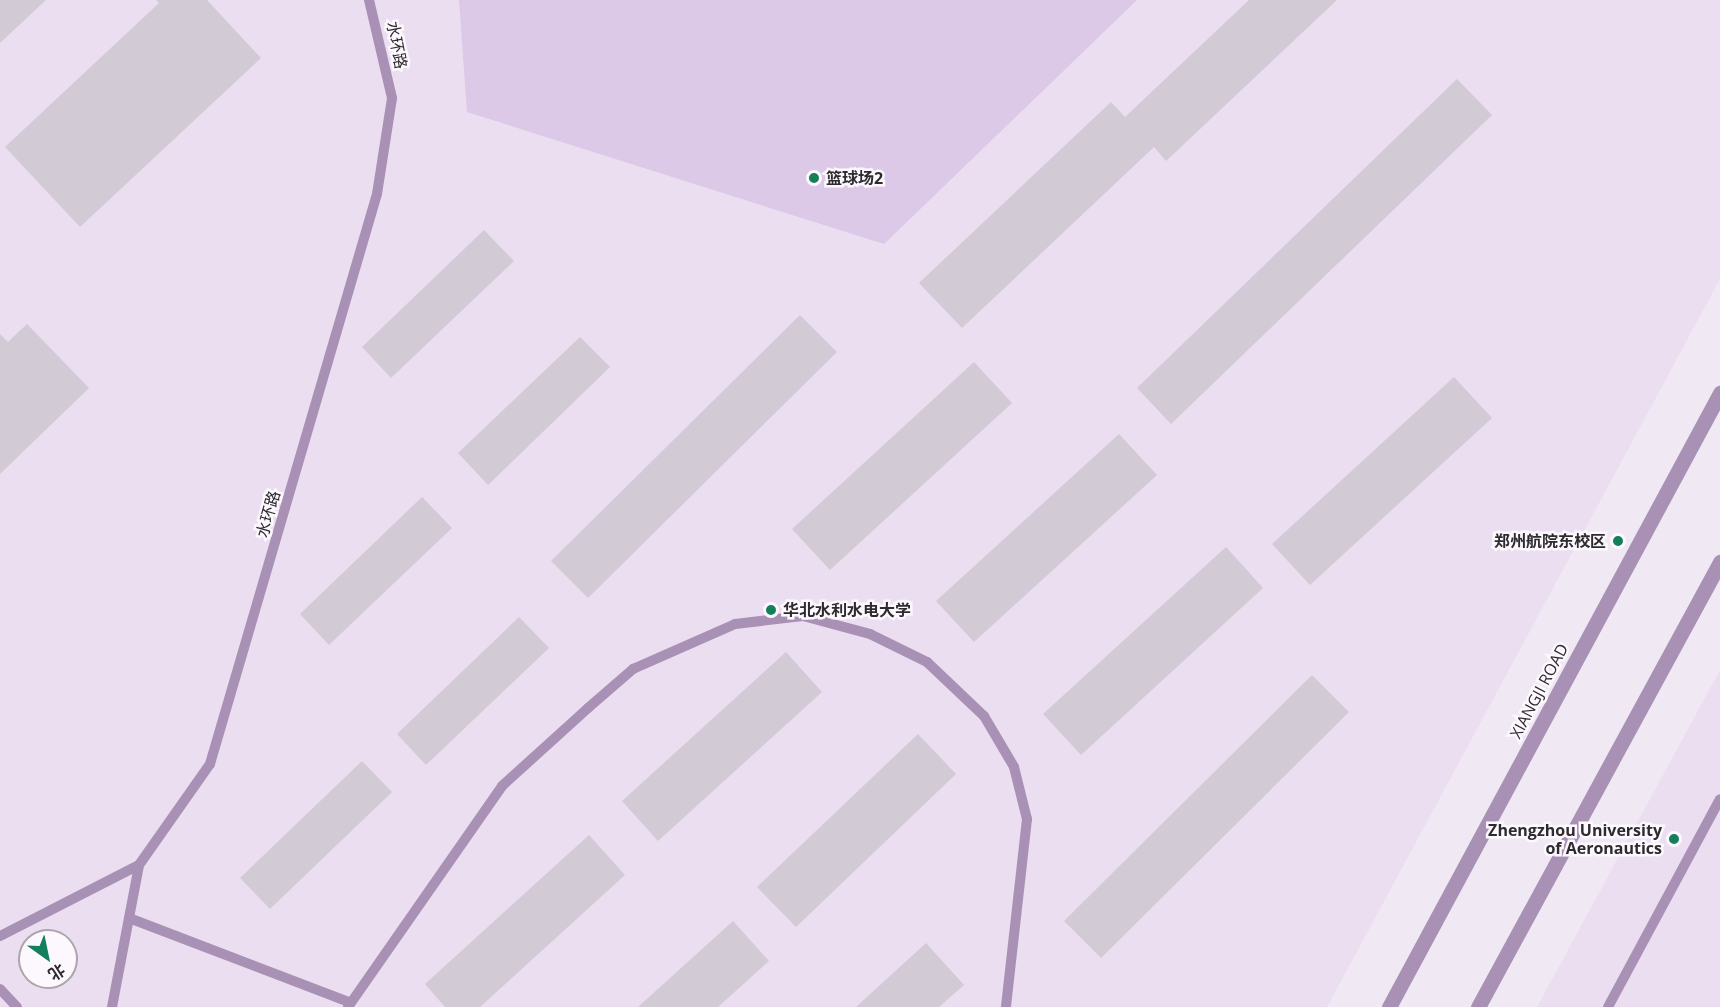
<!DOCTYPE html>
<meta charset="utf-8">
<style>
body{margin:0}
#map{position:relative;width:1720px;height:1007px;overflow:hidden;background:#f0e9f4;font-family:"Open Sans","Noto Sans SC",sans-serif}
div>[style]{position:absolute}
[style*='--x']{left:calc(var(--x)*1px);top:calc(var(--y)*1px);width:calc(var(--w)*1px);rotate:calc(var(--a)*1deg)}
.built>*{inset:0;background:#eadef0}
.green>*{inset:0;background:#dcc8e7}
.building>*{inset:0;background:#d2cad5}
.lane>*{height:10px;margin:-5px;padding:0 5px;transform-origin:5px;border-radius:5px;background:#a991b6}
.street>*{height:15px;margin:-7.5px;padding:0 7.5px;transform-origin:7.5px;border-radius:7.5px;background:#a991b6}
.dots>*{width:16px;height:16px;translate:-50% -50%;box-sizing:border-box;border:3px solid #fcf8fe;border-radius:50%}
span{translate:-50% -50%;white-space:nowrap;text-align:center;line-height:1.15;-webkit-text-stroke:5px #fcf8fe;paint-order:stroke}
.street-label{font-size:16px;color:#2e2b2f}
.poi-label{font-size:16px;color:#2e2b2f;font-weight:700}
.left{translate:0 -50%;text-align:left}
.right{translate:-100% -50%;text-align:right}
.north{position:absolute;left:18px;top:929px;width:60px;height:60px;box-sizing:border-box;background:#fcf8fe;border:2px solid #aaa6ab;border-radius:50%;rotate:147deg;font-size:16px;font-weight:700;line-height:24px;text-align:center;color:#2e2b2f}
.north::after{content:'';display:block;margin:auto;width:21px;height:27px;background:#147f5b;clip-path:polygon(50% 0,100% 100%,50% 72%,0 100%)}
</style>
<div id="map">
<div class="built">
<i style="clip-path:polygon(evenodd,0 0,1720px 0,1720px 279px,1327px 1007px,0 1007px,0 0,30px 941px,66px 941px,66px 977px,30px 977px,30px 941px)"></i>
<i style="clip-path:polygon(1720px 670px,1720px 1007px,1537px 1007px)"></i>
</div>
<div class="green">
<i style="clip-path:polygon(459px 0,1137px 0,884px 244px,467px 112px)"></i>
</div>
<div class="building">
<i style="clip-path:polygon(0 0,46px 0,0 43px)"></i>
<i style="clip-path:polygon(156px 0,207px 0,261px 58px,80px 227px,5px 147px,159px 3px)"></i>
<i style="clip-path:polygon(1249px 0,1337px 0,1166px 161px,1154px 147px,962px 328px,919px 283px,1111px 102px,1125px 117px)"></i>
<i style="clip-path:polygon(1457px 79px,1492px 115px,1171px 424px,1137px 388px)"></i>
<i style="clip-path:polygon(484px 230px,514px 261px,391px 378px,362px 347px)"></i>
<i style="clip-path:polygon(800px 315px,837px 352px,588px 598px,551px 561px)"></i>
<i style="clip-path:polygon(27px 324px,89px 388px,0 474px,0 334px,8px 342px)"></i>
<i style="clip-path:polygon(580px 337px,610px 367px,488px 485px,458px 453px)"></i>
<i style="clip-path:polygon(974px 362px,1012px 403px,830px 570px,792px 529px)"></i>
<i style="clip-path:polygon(1454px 377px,1492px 418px,1310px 585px,1272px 544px)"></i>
<i style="clip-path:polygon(1119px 434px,1157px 475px,974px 642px,936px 601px)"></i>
<i style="clip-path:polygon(422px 497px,452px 528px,329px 645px,300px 614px)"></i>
<i style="clip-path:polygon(1226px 547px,1263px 588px,1081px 755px,1043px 714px)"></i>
<i style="clip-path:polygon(519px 617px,549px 648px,426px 765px,397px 734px)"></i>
<i style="clip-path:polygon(786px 652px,822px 692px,658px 841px,622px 801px)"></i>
<i style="clip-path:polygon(1312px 675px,1349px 712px,1101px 958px,1064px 921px)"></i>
<i style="clip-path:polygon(918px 734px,956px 774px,796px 927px,757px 887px)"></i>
<i style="clip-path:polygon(362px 761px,392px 792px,270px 909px,240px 878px)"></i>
<i style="clip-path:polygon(589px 835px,625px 875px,480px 1007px,445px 1007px,425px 984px)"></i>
<i style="clip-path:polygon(733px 921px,769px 961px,718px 1007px,638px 1007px)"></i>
<i style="clip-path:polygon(926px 943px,964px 985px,939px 1007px,856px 1007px)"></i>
</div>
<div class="lane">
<i style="--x:129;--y:918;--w:235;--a:20.9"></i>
<i style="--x:0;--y:936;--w:156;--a:-27.1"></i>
<i style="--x:139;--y:865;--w:123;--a:-54.9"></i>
<i style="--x:210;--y:764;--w:594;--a:-73.67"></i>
<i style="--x:377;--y:194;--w:97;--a:-81.1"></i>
<i style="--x:392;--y:98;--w:101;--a:-103.2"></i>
<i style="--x:0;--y:989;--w:25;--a:47"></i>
<i style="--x:112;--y:1007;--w:145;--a:-79.2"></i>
<i style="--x:348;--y:1007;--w:269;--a:-55.1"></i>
<i style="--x:502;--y:786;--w:116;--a:-42.2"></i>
<i style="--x:588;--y:708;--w:60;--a:-40.9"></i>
<i style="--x:633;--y:669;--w:111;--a:-23.8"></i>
<i style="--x:735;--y:624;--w:68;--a:-6.7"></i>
<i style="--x:803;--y:616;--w:69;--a:15"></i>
<i style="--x:870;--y:634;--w:64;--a:26.2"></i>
<i style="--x:927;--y:662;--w:79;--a:43.5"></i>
<i style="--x:984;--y:716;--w:59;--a:59.5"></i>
<i style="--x:1014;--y:767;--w:54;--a:76"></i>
<i style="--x:1027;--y:819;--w:189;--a:96.4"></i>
<i style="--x:1608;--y:1007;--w:236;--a:-61.7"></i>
</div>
<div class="street">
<i style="--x:1389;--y:1007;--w:698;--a:-61.67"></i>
<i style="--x:1478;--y:1007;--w:507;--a:-61.46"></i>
</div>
<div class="dots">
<i style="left:814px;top:178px;background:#147f5b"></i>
<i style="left:1618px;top:541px;background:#147f5b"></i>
<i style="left:771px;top:610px;background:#147f5b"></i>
<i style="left:1674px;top:839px;background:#147f5b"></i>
</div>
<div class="street-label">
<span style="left:397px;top:45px;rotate:79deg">水环路</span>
<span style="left:268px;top:514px;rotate:-74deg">水环路</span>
<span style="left:1539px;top:691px;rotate:-62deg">XIANGJI ROAD</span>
</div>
<div class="poi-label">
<span class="left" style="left:826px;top:178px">篮球场2</span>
<span class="right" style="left:1606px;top:541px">郑州航院东校区</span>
<span class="left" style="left:783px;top:610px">华北水利水电大学</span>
<span class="right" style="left:1662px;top:839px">Zhengzhou University<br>of Aeronautics</span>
</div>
<div class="north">北</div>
</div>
